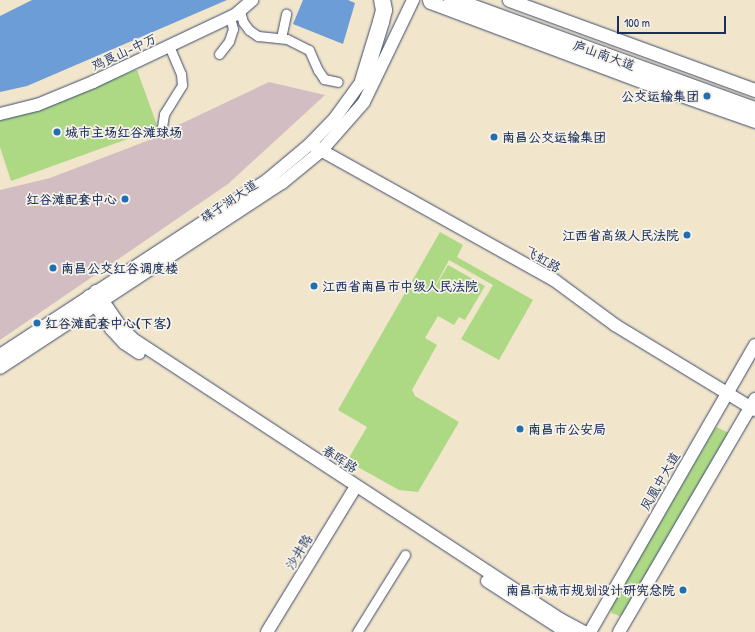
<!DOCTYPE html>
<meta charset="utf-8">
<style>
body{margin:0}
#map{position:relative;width:755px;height:632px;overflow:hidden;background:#f1e5cb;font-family:"Patrick Hand","LXGW WenKai TC",sans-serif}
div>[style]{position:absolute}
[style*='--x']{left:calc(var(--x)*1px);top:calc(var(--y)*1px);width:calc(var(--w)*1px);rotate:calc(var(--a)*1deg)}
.industrial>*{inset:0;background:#d2bec2}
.green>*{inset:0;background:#add985}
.water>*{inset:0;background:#6c9dd6}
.roads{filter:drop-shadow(0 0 1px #3b4a6e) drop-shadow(0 0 1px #3b4a6e)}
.street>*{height:9px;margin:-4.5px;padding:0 4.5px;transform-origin:4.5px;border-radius:4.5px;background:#fff}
.secondary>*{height:12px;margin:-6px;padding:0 6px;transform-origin:6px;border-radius:6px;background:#fff}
.primary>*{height:13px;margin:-6.5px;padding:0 6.5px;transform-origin:6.5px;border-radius:6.5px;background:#fff}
.highway>*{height:16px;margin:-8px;padding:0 8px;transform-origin:8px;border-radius:8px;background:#fff}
.dots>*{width:11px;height:11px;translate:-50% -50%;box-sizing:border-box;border:2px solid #f7f3e8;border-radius:50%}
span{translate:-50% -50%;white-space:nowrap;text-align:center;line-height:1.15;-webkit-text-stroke:3.5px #f7f3e8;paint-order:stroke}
.street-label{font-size:13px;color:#1b2f5e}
.poi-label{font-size:13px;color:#1b2f5e;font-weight:700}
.right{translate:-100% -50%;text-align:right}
.left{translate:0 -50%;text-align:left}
.scale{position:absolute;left:617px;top:16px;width:109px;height:18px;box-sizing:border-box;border:2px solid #1b2f5e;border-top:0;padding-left:5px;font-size:12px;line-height:14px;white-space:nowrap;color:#1b2f5e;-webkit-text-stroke:3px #f7f3e8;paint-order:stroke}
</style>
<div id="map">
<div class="industrial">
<i style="clip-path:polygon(269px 82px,325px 95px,228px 184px,0 340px,0 190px,50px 178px,152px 139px,172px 128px)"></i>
</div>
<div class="green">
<i style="clip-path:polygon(137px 70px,158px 128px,11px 181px,0 147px,0 119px)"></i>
<i style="clip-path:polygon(440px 232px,463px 245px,457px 257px,533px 300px,499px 360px,461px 339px,493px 285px,449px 260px,428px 299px,448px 265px,485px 286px,465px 320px,459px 317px,454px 325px,438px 316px,425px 338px,437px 345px,412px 390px,415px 396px,459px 422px,418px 492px,399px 490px,347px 461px,367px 427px,338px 410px)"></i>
<i style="clip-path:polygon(716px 427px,729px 433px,624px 614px,619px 616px,612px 613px,610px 608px)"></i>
</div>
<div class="water">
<i style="clip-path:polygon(32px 0,227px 0,27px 86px,0 92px,0 16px)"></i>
<i style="clip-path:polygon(303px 0,348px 0,355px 3px,343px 44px,293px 24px)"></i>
</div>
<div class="roads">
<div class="street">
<i style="--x:240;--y:11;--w:11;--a:75"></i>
<i style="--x:243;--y:22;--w:10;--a:53"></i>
<i style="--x:249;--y:30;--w:11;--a:34"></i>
<i style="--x:258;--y:36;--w:29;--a:6"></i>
<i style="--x:287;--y:39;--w:25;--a:27"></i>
<i style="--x:309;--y:50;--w:22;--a:66"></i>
<i style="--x:318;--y:70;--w:11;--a:56"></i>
<i style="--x:324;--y:79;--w:14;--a:12"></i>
<i style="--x:281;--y:38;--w:25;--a:-78"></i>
<i style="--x:219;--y:54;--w:16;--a:-52"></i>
<i style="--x:229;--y:41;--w:13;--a:-72"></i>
<i style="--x:233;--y:29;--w:12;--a:-104"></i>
<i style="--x:162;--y:127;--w:13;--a:-81"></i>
<i style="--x:164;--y:114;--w:34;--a:-58"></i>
<i style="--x:182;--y:85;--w:11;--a:-95"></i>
<i style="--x:181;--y:74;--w:30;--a:-113"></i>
<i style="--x:357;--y:632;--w:91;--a:-58.1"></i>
</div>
<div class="secondary">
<i style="--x:0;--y:114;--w:38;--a:-14"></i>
<i style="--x:37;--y:105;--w:61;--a:-22.3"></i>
<i style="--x:93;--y:82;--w:157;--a:-25.3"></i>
<i style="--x:235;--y:15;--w:23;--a:-41"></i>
<i style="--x:315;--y:147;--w:274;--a:29.1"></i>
<i style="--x:554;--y:280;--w:76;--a:36.4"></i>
<i style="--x:615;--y:325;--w:164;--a:31.3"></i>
<i style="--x:96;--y:291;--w:44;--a:55.2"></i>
<i style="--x:121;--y:327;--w:17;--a:45"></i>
<i style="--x:133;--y:339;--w:511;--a:33.25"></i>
<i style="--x:560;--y:619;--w:27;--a:28"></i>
<i style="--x:89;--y:296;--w:40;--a:56"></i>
<i style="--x:111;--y:329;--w:19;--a:47"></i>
<i style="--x:124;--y:343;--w:18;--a:34"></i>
<i style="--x:0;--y:355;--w:319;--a:-33.2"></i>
<i style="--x:267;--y:180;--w:56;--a:-39.9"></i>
<i style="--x:310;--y:144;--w:36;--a:-46"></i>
<i style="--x:335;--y:118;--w:54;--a:-54"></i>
<i style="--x:0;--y:368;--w:337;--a:-33.3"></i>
<i style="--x:282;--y:183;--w:50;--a:-39.4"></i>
<i style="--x:321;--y:151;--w:65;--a:-48.7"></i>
<i style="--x:364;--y:102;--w:113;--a:-64.3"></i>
<i style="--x:487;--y:581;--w:94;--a:32.8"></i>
<i style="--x:267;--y:632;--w:171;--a:-58.6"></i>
<i style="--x:590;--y:632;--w:331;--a:-60.1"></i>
<i style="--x:619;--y:632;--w:270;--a:-59.7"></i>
</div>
<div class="primary">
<i style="--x:429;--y:0;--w:2;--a:63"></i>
<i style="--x:430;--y:2;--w:228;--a:20.5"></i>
<i style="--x:644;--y:82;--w:118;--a:19.4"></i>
<i style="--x:509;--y:0;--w:262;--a:20.1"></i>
</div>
<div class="highway">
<i style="--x:452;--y:0;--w:322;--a:20"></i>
<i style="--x:363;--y:81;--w:62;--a:-73"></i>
<i style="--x:381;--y:22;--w:12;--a:-76"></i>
<i style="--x:384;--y:10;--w:10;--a:-101"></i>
</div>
</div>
<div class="dots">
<i style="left:707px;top:96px;background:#1f6fb2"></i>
<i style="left:57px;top:132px;background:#1f6fb2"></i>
<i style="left:494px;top:137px;background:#1f6fb2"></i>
<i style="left:125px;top:199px;background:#1f6fb2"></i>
<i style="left:687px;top:235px;background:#1f6fb2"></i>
<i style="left:53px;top:268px;background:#1f6fb2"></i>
<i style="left:314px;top:286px;background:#1f6fb2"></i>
<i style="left:37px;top:323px;background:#1f6fb2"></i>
<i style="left:520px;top:429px;background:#1f6fb2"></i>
<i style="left:683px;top:590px;background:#1f6fb2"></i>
</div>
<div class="street-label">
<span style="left:124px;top:52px;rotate:-25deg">鸡良山-中万</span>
<span style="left:604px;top:55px;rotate:20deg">庐山南大道</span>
<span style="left:229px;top:201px;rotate:-34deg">碟子湖大道</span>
<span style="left:543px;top:259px;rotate:30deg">飞虹路</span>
<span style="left:340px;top:459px;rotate:33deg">春晖路</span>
<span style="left:660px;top:481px;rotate:-60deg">凤凰中大道</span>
<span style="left:299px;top:552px;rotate:-59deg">沙井路</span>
</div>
<div class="poi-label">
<span class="right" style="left:699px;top:96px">公交运输集团</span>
<span class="left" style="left:65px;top:132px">城市主场红谷滩球场</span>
<span class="left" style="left:502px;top:137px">南昌公交运输集团</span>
<span class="right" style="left:117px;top:199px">红谷滩配套中心</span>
<span class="right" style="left:679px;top:235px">江西省高级人民法院</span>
<span class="left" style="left:61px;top:268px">南昌公交红谷调度楼</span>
<span class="left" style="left:322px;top:286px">江西省南昌市中级人民法院</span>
<span class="left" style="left:45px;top:323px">红谷滩配套中心(下客)</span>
<span class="left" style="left:528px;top:429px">南昌市公安局</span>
<span class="right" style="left:675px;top:590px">南昌市城市规划设计研究总院</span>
</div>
<div class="scale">100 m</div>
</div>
